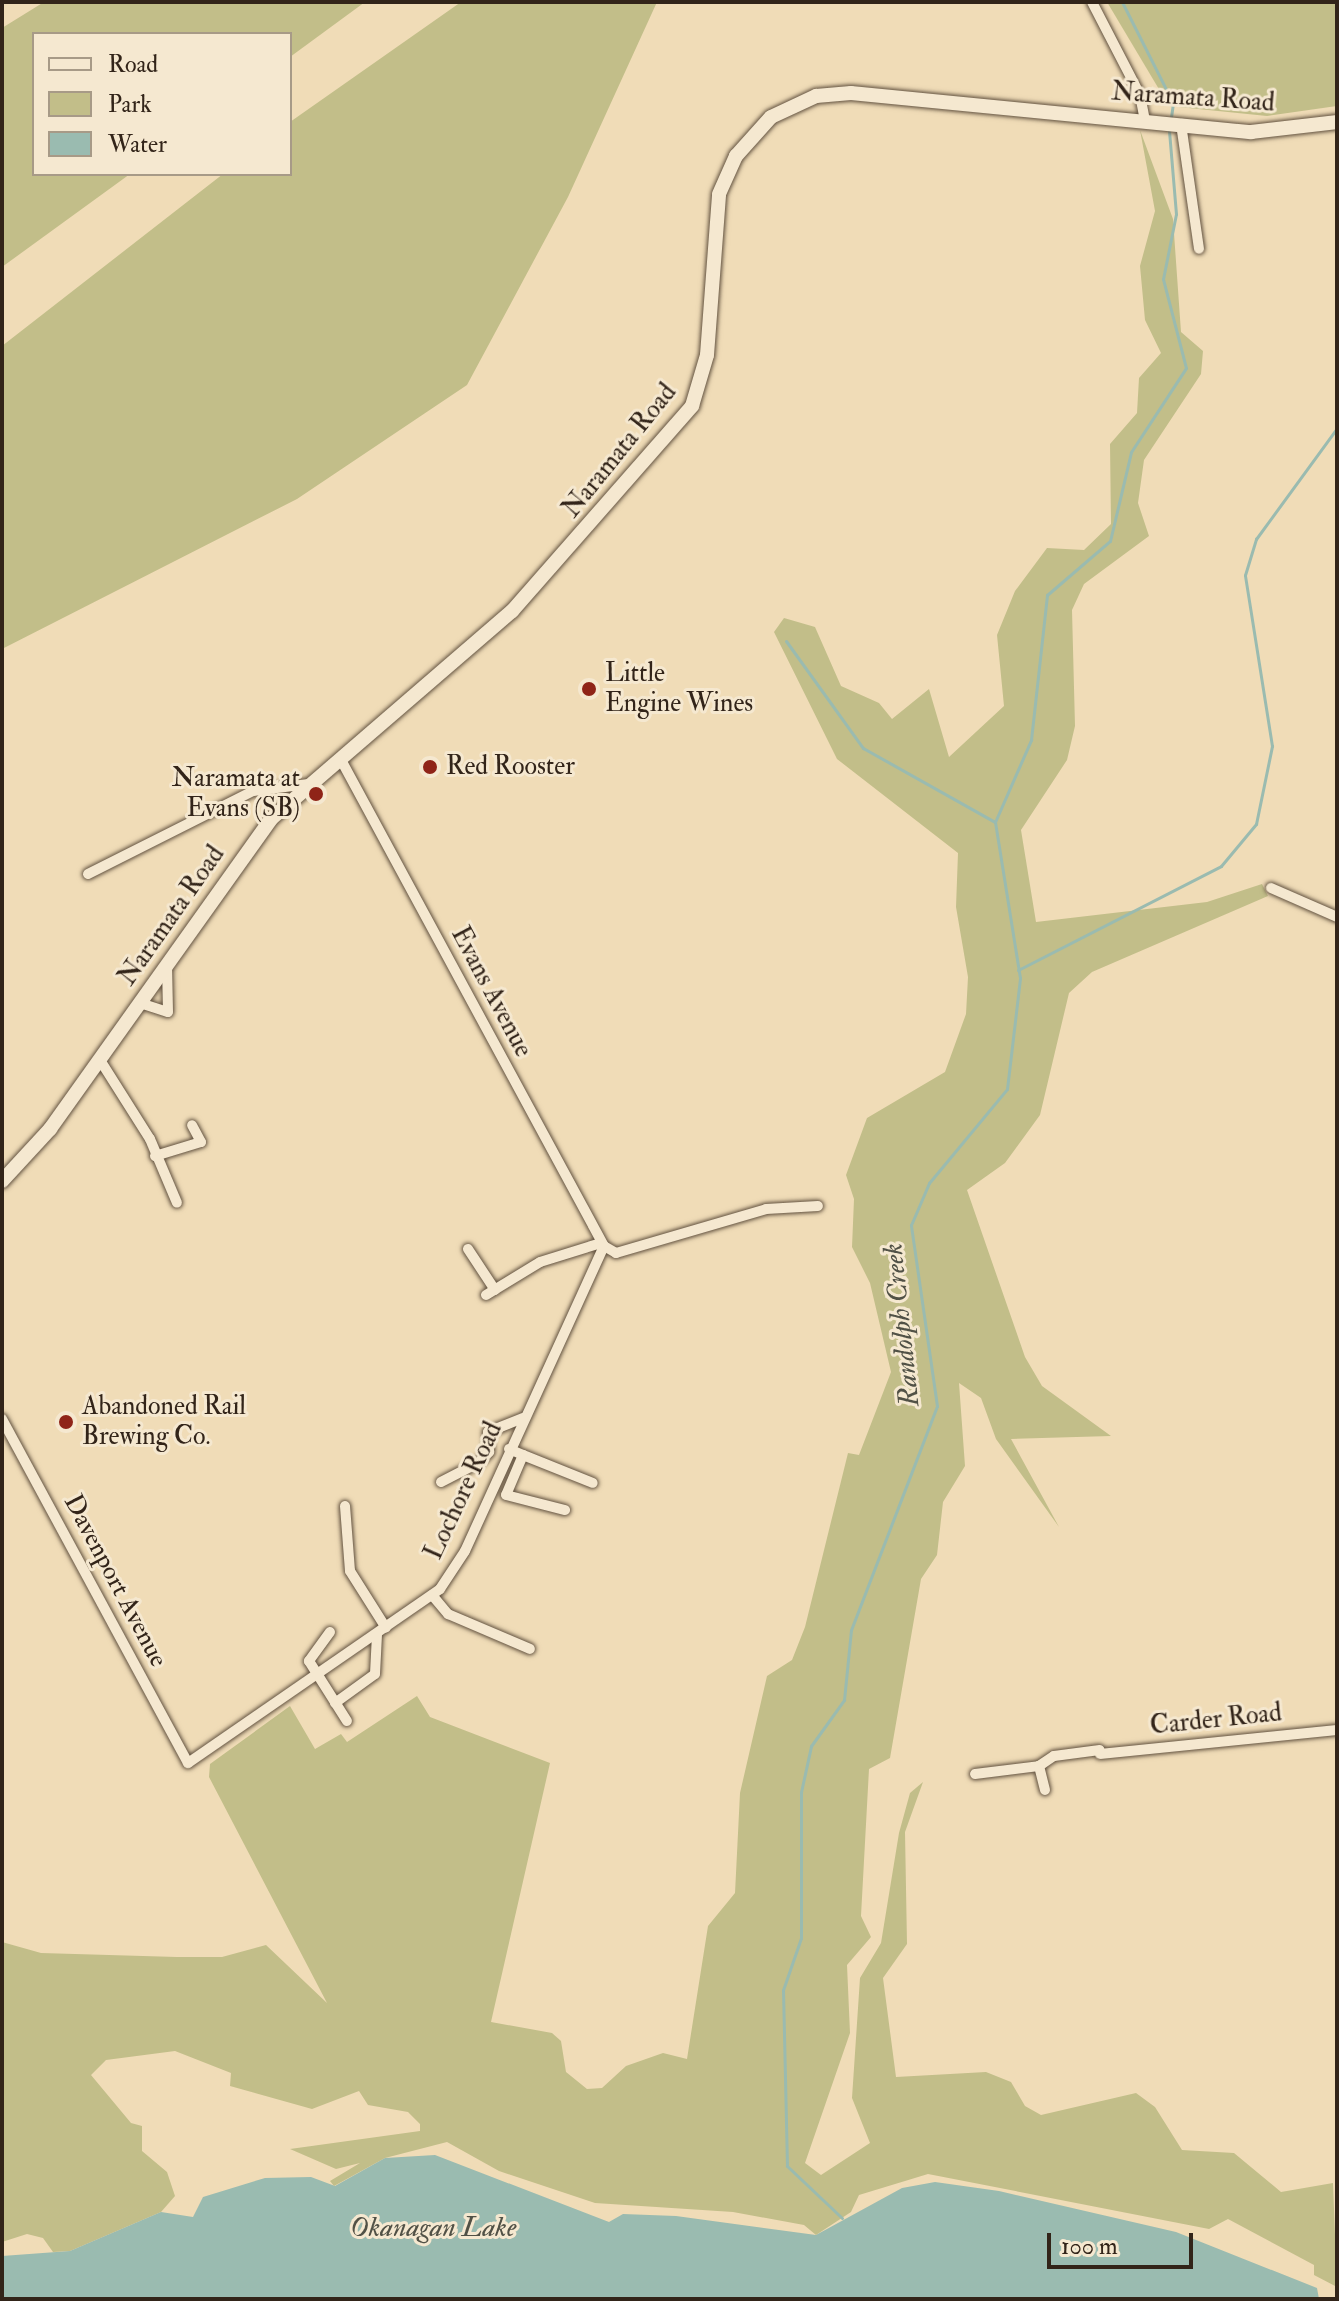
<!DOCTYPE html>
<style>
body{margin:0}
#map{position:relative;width:1339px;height:2301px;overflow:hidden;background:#f0dcb7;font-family:"IM FELL Double Pica",serif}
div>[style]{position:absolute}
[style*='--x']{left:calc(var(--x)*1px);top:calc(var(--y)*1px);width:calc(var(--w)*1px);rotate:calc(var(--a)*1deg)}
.green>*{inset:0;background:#c2be89}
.water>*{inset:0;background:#9abbb0}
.stream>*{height:3px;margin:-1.5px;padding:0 1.5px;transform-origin:1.5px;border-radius:1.5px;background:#9abbb0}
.roads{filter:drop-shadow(0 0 2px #625240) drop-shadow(0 0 2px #625240)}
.minor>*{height:10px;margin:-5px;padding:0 5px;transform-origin:5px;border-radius:5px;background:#f5e8d0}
.secondary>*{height:14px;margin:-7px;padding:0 7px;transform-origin:7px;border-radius:7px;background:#f5e8d0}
.dots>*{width:22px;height:22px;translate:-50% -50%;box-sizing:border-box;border:4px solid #f5e8d0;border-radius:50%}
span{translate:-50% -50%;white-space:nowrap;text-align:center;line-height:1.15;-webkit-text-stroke:6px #f5e8d0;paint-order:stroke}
.street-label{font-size:26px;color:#322419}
.poi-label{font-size:26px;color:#322419}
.left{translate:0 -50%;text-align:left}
.right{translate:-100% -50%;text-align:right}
.water-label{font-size:28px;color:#515146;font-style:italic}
.frame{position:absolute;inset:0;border:4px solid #322419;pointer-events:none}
.legend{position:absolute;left:32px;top:32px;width:260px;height:144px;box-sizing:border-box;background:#f5e8d0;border:2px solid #a79a87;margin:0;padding:10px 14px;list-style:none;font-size:24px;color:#322419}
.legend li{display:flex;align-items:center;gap:16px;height:40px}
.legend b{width:40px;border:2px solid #a79a87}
.scale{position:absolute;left:1047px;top:2233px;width:146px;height:36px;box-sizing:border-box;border:4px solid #322419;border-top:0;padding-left:10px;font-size:24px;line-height:28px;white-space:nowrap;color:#322419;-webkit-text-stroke:6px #f5e8d0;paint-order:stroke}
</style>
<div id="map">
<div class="green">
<i style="clip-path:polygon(44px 2px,365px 2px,290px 57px,290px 34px,34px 34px,34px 174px,130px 174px,2px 267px,2px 28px)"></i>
<i style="clip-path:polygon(461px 2px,657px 2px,568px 197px,467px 385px,297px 499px,2px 649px,2px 346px,223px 174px,290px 174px,290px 122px)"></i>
<i style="clip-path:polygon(1107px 2px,1337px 2px,1337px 106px,1267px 116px,1169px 106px)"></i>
<i style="clip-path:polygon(1140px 130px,1173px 219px,1181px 332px,1203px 351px,1201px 374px,1144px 460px,1138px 503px,1149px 536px,1084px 584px,1072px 610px,1075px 726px,1067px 760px,1021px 830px,1036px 922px,1207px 902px,1262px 884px,1268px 896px,1092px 972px,1069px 993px,1040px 1115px,1005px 1163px,967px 1190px,1025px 1357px,1042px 1386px,1111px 1436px,1011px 1439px,1059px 1527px,996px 1439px,981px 1398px,959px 1383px,965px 1466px,943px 1502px,937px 1555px,921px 1579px,890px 1758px,869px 1769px,861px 1916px,871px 1937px,847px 1965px,850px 2033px,805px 2163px,821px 2175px,870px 2143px,852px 2098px,860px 1978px,881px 1943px,899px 1833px,910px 1793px,923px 1782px,905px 1832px,907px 1944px,883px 1978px,896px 2077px,986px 2072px,1011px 2082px,1025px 2106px,1041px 2115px,1136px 2093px,1155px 2107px,1182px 2150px,1234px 2153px,1281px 2192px,1333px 2183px,1337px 2287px,1314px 2275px,1314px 2265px,1228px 2219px,1209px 2229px,928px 2174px,859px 2195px,851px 2212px,816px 2235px,804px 2225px,733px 2212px,595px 2203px,499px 2171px,447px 2142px,385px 2158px,334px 2186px,330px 2181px,360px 2163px,336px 2169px,290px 2149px,420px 2131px,420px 2124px,408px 2112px,368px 2105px,359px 2091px,312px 2109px,230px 2086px,231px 2073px,175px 2051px,106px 2060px,91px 2075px,131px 2123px,142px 2126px,142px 2151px,167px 2172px,175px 2196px,161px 2212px,70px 2251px,53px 2252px,43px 2238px,27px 2234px,2px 2242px,2px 1942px,41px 1953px,177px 1957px,222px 1957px,266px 1945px,327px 2003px,209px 1777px,210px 1764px,290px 1706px,315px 1749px,341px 1734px,347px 1742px,417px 1696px,430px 1717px,550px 1763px,491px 2022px,552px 2033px,561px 2041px,566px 2072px,587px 2089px,602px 2088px,626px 2066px,663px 2053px,687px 2059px,708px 1926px,735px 1893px,740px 1793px,767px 1676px,792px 1660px,805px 1627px,848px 1453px,859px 1455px,891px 1372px,870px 1283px,852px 1247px,854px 1199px,846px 1175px,867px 1118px,945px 1072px,966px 1014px,968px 977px,956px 907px,958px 853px,837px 759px,774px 632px,784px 618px,815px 627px,841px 686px,879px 703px,892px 719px,929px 689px,949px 757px,1004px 706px,997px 635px,1015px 591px,1047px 548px,1084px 550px,1111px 524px,1110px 444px,1137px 413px,1139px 378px,1161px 353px,1145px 320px,1140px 266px,1155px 211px)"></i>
</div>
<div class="water">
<i style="clip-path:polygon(435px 2155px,609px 2222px,623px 2214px,676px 2216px,816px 2235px,902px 2188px,935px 2182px,999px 2191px,1176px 2232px,1317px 2288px,1319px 2299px,2px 2299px,2px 2256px,70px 2251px,161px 2212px,193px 2217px,203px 2197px,265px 2178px,311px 2177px,335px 2186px,385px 2158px)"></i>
</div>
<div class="stream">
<i style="--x:1122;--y:2;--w:113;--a:63.2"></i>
<i style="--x:1173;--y:103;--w:15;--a:98"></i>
<i style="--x:786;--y:641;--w:132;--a:54.3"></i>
<i style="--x:863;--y:748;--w:151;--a:29.3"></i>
<i style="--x:1018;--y:970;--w:228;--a:-27.1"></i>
<i style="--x:1221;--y:866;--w:55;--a:-50.2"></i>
<i style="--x:1256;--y:824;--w:80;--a:-78.4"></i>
<i style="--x:1272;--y:746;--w:173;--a:-99"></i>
<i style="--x:1245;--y:575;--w:38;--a:-73"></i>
<i style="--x:1256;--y:539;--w:137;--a:-53.9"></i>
<i style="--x:842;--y:2218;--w:76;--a:-136.6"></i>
<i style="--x:787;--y:2166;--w:176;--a:-91.3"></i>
<i style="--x:783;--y:1990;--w:55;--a:-70.9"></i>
<i style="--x:801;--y:1938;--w:146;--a:-90"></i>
<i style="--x:801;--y:1792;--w:47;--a:-77.7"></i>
<i style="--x:811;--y:1746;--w:57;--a:-54.3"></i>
<i style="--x:844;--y:1700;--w:70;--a:-84.3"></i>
<i style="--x:851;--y:1630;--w:240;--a:-69"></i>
<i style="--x:937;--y:1406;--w:183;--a:-98.2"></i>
<i style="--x:911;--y:1225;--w:46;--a:-66.8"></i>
<i style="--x:929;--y:1183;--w:122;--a:-50.3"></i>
<i style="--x:1007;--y:1089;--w:112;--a:-83.3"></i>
<i style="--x:1020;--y:978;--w:158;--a:-99.1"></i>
<i style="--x:995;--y:822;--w:90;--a:-66.3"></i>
<i style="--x:1031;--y:740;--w:146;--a:-83.7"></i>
<i style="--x:1047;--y:595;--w:83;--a:-40.6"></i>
<i style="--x:1110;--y:541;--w:91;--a:-76.7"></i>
<i style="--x:1131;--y:452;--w:100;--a:-56.8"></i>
<i style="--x:1186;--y:368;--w:92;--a:-104.5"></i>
<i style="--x:1163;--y:279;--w:66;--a:-78.7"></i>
<i style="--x:1176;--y:214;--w:84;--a:-94.8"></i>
</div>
<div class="roads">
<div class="minor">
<i style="--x:1092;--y:2;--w:105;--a:62.7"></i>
<i style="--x:1140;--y:95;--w:25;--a:79"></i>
<i style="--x:1181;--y:124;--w:126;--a:81.8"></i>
<i style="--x:340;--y:758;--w:555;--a:61.59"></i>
<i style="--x:88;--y:874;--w:185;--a:-26.7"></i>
<i style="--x:253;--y:791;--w:56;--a:-7.1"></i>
<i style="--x:1271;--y:888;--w:72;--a:23.7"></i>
<i style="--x:140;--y:1003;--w:29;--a:18"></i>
<i style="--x:168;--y:1012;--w:47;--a:-91.2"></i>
<i style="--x:100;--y:1060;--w:93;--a:57.7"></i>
<i style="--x:150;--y:1139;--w:69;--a:67.1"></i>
<i style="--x:155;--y:1156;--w:48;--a:-16.9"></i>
<i style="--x:201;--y:1142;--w:19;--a:-118"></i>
<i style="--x:468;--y:1249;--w:49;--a:56.6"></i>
<i style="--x:486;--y:1295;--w:63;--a:-31.4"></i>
<i style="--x:540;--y:1262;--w:64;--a:-17.3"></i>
<i style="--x:2;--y:1419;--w:391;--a:61.6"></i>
<i style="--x:188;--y:1763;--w:306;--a:-34.6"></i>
<i style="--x:440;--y:1589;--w:45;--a:-56.7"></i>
<i style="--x:465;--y:1551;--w:335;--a:-65.5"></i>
<i style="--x:604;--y:1246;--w:14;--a:30"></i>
<i style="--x:616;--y:1253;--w:156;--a:-16.3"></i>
<i style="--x:766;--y:1209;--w:52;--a:-3.3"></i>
<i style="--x:509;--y:1449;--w:15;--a:23"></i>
<i style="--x:523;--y:1455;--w:43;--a:113"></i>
<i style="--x:506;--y:1495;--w:61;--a:14.3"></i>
<i style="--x:523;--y:1455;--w:75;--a:21.8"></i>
<i style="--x:441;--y:1482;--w:42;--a:-27.2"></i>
<i style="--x:478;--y:1463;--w:16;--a:-45"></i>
<i style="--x:489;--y:1452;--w:20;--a:-93"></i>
<i style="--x:488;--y:1432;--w:38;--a:-22"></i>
<i style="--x:345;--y:1506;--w:65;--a:85.6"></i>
<i style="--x:350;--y:1571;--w:67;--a:57.7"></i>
<i style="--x:432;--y:1595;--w:25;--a:50"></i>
<i style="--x:448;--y:1614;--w:89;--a:23.1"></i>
<i style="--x:330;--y:1632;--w:36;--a:126"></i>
<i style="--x:309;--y:1661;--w:71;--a:57.7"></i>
<i style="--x:335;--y:1703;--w:49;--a:-35.9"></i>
<i style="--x:375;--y:1674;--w:40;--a:-87.1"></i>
<i style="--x:1100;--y:1754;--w:238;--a:-5.8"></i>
<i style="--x:975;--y:1774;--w:64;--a:-7.1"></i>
<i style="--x:1045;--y:1790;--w:25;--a:-104"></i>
<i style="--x:1039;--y:1766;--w:18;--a:-34"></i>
<i style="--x:1054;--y:1756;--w:46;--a:-7.4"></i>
</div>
<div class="secondary">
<i style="--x:2;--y:1181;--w:71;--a:-47.3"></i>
<i style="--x:50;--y:1129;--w:381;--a:-54.5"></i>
<i style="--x:271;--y:819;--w:318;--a:-40.8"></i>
<i style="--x:512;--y:611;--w:273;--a:-48.7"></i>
<i style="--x:692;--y:406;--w:53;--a:-73.6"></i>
<i style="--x:707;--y:355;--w:161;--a:-85.7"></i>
<i style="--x:719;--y:194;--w:42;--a:-65.9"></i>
<i style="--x:736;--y:156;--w:52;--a:-48.1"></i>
<i style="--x:771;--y:117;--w:50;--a:-25"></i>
<i style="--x:816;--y:96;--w:35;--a:-5"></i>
<i style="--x:851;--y:93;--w:402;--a:5.6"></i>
<i style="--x:1251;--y:132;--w:87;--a:-6.6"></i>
</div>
</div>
<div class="dots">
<i style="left:589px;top:689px;background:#8f2418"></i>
<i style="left:430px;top:767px;background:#8f2418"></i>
<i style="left:316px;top:794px;background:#8f2418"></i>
<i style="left:66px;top:1422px;background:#8f2418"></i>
</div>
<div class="street-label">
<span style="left:1193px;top:98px;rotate:4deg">Naramata Road</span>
<span style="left:620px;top:451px;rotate:-51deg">Naramata Road</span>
<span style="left:172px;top:916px;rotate:-55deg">Naramata Road</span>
<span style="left:491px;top:992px;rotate:62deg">Evans Avenue</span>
<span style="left:464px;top:1491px;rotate:-65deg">Lochore Road</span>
<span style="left:115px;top:1581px;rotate:62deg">Davenport Avenue</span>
<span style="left:1216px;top:1720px;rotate:-6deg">Carder Road</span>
</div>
<div class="poi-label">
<span class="left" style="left:605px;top:689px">Little<br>Engine Wines</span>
<span class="left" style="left:446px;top:767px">Red Rooster</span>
<span class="right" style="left:300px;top:794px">Naramata at<br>Evans (SB)</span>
<span class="left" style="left:82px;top:1422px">Abandoned Rail<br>Brewing Co.</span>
</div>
<div class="water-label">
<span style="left:902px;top:1325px;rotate:-96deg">Randolph Creek</span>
<span style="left:433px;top:2228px">Okanagan Lake</span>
</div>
<div class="frame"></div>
<ul class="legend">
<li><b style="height:10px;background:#f5e8d0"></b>Road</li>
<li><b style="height:22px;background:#c2be89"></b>Park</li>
<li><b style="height:22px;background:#9abbb0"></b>Water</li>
</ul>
<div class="scale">100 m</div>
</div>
